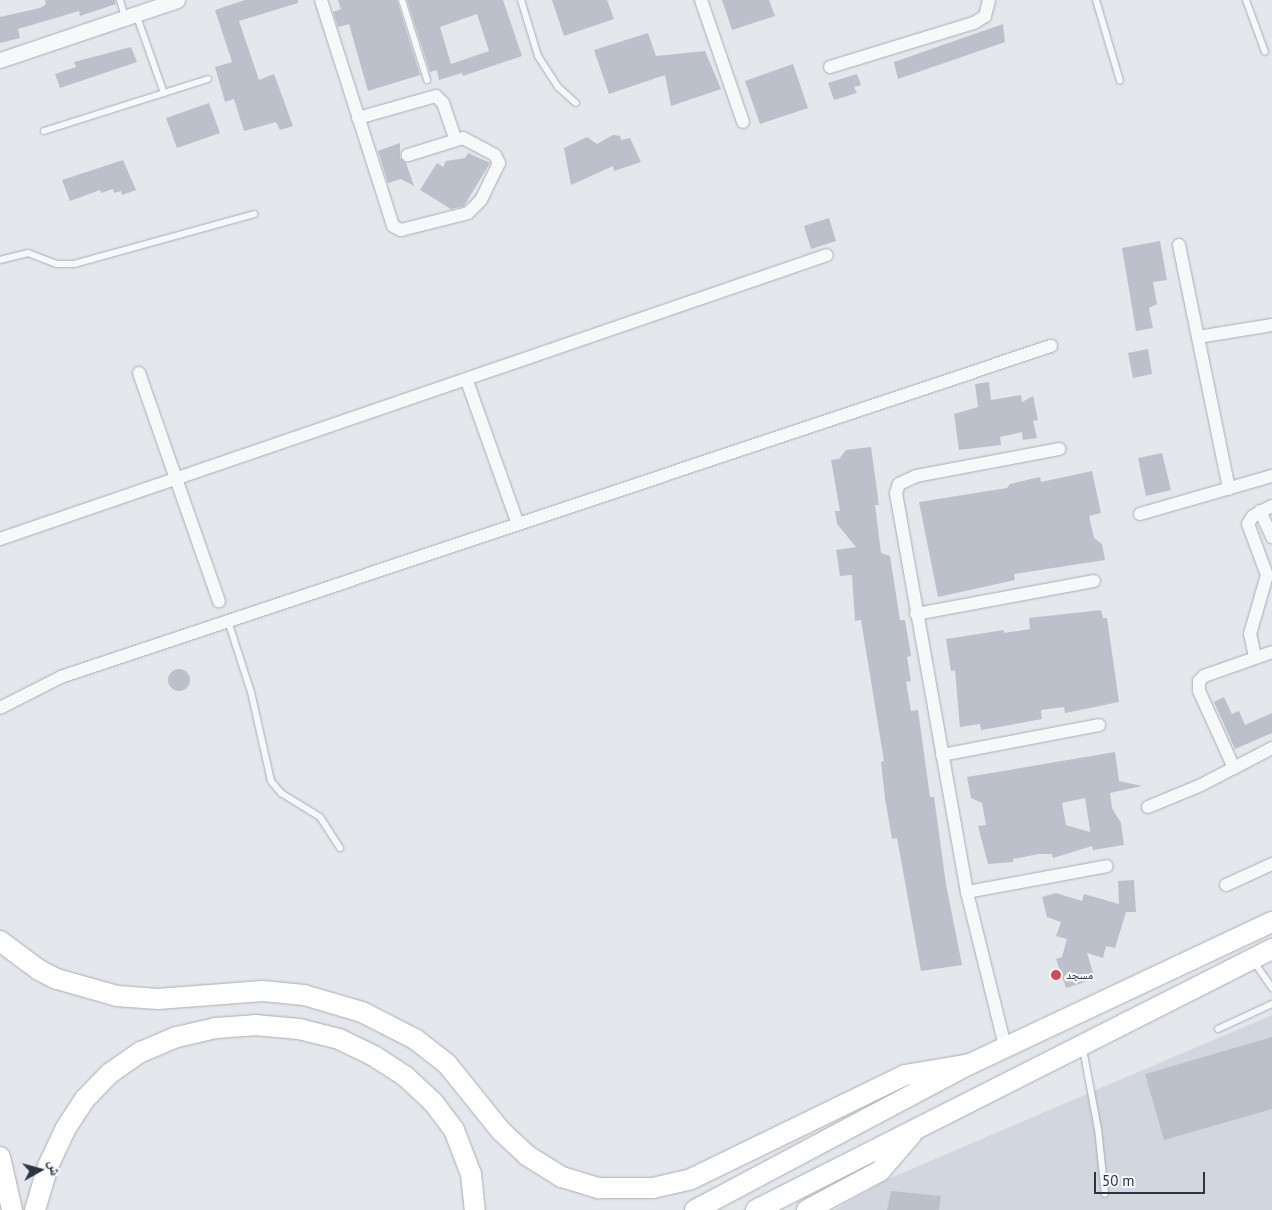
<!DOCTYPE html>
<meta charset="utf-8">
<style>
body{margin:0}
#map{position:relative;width:1272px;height:1210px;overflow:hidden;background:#e4e7ec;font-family:"PT Sans","Noto Naskh Arabic",sans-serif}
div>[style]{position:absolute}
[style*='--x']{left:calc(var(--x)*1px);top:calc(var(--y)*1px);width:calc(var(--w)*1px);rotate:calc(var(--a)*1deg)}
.built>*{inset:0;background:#d2d6de}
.building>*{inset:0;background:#bbc0ca}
.round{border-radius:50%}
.roads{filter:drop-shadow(0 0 1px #a9aeb7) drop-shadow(0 0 1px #a9aeb7)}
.service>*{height:6px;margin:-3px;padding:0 3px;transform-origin:3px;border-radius:3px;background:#f7f8fa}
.minor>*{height:12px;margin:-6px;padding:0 6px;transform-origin:6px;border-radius:6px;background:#f7f8fa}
.tertiary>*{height:15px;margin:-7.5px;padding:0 7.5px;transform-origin:7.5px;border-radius:7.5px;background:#f7f8fa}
.trunk>*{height:20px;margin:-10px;padding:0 10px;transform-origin:10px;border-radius:10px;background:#fff}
.dots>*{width:14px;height:14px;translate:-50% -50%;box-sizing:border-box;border:2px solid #f4f6f9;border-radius:50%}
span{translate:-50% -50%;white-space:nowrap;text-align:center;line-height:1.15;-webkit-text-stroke:4.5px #f4f6f9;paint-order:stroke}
.poi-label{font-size:12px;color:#2b3445}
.left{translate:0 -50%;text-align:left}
.north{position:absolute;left:15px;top:1145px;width:50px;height:50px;-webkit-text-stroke:4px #f4f6f9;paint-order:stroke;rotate:83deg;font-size:14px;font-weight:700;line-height:20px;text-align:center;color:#2b3445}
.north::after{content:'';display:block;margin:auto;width:18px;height:22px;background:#2b3445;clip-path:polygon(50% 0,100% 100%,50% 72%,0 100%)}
.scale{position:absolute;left:1094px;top:1172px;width:111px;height:22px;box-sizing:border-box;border:2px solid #2b3445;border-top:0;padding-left:6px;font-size:15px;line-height:18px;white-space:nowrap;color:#2b3445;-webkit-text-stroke:4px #f4f6f9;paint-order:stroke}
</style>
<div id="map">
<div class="built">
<i style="clip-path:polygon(1272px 1015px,1272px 1210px,834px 1210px,888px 1179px)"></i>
</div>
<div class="building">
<i style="clip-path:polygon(45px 0,115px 0,116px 4px,80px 16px,79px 11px,18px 29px,20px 38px,0 43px,0 17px,40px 8px,46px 4px)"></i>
<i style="clip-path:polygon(245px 0,298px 0,298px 3px,239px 21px,259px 80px,274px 74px,293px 126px,280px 130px,276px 122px,244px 131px,234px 99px,225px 102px,215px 67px,232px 62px,215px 10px)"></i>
<i style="clip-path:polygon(338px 0,397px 0,420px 75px,368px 91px,349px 24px,338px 27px,333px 12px,341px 9px)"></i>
<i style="clip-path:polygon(evenodd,407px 0,503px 0,522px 56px,463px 76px,462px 73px,439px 80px,437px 70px,430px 72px,407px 0,477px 14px,489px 51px,451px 64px,440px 27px,477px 14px)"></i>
<i style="clip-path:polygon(552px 0,607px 0,614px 19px,564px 36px)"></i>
<i style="clip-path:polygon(722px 0,769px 0,775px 16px,732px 30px)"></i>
<i style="clip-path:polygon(1003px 24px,1005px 42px,898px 79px,894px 62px)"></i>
<i style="clip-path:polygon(648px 33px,656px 56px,705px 51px,721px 89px,671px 106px,665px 75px,609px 94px,594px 50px)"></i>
<i style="clip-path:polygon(131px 47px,137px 62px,60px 88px,55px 74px,76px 67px,74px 62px)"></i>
<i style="clip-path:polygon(793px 64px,808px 108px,760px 124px,745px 81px)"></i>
<i style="clip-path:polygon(857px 74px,861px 85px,854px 87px,857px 93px,834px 100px,828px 83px)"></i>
<i style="clip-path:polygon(209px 103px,220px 133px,177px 148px,166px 118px)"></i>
<i style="clip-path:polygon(613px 135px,620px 136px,621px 140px,630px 138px,641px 162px,614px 171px,613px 166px,571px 185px,564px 148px,587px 137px,597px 144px)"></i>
<i style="clip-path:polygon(400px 143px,400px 158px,406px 163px,414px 186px,401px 179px,388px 183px,378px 151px)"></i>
<i style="clip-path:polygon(468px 153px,490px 163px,464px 206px,451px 209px,420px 190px,437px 163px,443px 167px,446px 161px,465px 158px)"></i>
<i style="clip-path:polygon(123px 160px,136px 190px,122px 195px,121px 191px,114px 193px,113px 189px,101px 193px,100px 190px,70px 201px,62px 180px)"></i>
<i style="clip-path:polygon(829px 218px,836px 241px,811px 249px,804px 226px)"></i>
<i style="clip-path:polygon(1160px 241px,1167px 280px,1153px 282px,1157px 304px,1149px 308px,1153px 328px,1136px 331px,1122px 248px)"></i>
<i style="clip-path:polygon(1148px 349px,1152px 374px,1133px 378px,1128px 353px)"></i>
<i style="clip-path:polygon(989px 382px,991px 400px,1021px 395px,1022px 402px,1033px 396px,1038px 420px,1033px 421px,1037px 438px,1023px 440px,1022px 432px,1000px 437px,1001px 445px,959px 450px,954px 414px,978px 407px,975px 384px)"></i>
<i style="clip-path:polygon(871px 447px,879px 505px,875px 505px,881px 553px,890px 556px,900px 620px,905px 620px,911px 656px,907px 657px,911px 681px,906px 682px,911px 711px,918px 710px,930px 797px,934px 797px,946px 884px,962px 965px,921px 971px,897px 838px,892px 839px,885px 798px,881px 762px,884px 761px,861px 620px,855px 621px,852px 575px,840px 576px,836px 550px,856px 547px,837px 524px,835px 511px,840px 511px,831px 460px,839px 459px,846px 450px)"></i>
<i style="clip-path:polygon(1162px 453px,1171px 490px,1146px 496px,1138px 458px)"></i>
<i style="clip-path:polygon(1092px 471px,1101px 513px,1089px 516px,1094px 538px,1102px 544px,1105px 560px,1014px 574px,1015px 580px,938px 597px,919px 502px,1007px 488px,1010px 484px,1040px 477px,1041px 482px)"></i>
<i style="clip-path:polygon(1101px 610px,1103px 618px,1107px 618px,1119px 702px,1065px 713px,1064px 707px,1041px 710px,1042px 719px,993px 728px,981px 730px,980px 724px,960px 727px,955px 670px,951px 671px,946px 639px,1004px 630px,1004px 633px,1030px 629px,1029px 618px)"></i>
<i class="round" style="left:168px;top:669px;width:22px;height:22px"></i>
<i style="clip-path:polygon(1224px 697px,1232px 714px,1239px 711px,1245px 725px,1272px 713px,1272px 733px,1235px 749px,1214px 702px)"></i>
<i style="clip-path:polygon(evenodd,1115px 752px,1119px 781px,1142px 786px,1110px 793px,1112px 808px,1121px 823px,1124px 845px,1093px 850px,1092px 846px,1053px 858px,1052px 854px,1039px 854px,1013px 859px,1013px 862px,988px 864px,978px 826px,986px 825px,982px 803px,971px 798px,967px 777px,1115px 752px,1085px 798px,1090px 830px,1090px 832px,1066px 825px,1062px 803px,1085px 798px)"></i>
<i style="clip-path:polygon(1134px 880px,1136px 912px,1126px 912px,1115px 948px,1106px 946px,1103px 958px,1087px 953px,1095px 979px,1066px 988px,1056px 959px,1062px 957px,1067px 939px,1056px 936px,1061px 922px,1047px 917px,1042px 897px,1056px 893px,1082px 901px,1084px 894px,1119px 904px,1118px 881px)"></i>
<i style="clip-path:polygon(1272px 1037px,1272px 1109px,1164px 1140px,1145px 1074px)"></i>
<i style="clip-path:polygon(891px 1191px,941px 1196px,939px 1210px,887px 1210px)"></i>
</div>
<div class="roads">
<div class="service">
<i style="--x:120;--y:0;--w:18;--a:74"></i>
<i style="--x:402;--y:0;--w:84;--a:72.6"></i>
<i style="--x:521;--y:0;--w:59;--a:73.1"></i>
<i style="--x:538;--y:56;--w:37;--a:57"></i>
<i style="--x:558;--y:87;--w:24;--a:42"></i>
<i style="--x:1096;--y:0;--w:84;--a:73.5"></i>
<i style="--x:1246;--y:0;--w:55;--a:69.9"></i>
<i style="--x:136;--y:14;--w:84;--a:70.5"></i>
<i style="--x:44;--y:131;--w:172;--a:-17.6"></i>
<i style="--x:0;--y:260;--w:29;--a:-14"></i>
<i style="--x:28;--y:253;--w:31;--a:21"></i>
<i style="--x:57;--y:264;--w:17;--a:0"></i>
<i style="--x:74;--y:264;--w:187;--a:-15.5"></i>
<i style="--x:228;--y:621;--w:75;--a:72.1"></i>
<i style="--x:251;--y:692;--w:91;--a:77.3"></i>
<i style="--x:271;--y:781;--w:16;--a:50"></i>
<i style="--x:281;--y:793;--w:46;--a:31.6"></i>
<i style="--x:320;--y:817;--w:37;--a:57"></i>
<i style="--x:1254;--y:962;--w:32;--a:55"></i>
<i style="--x:1218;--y:1029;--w:60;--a:-24.8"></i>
<i style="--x:1083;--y:1049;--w:81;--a:79.4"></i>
<i style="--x:1098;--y:1129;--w:65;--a:83.9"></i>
</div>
<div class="minor">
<i style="--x:321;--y:0;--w:237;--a:72.3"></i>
<i style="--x:393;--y:226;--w:9;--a:27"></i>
<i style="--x:401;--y:230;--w:69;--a:-14.2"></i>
<i style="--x:468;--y:213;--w:18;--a:-45"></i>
<i style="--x:481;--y:200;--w:41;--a:-64.1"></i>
<i style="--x:499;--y:163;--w:9;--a:-117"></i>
<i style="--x:495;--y:155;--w:36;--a:-152"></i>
<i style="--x:463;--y:138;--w:58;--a:162.8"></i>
<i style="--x:701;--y:0;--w:129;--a:71"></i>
<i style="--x:830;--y:67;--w:151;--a:-17"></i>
<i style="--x:974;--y:23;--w:13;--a:-32"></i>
<i style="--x:985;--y:16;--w:16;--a:-76"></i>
<i style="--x:358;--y:118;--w:81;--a:-15.8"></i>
<i style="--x:436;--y:96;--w:10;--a:45"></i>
<i style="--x:443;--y:103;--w:37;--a:71"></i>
<i style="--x:1179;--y:245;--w:249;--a:78.4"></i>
<i style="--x:1198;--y:337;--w:75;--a:-9.2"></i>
<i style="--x:139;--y:373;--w:242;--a:70.7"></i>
<i style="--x:467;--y:381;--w:152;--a:70.4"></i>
<i style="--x:1260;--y:511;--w:29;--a:65"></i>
<i style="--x:1140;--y:514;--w:137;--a:-16.1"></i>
<i style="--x:0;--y:539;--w:874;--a:-18.95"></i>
<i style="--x:916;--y:614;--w:181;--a:-10.5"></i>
<i style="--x:1255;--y:657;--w:24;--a:-102"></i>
<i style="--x:1250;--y:634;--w:61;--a:-73.9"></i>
<i style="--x:1267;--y:575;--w:54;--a:-110.4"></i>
<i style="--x:1248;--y:524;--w:9;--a:-58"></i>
<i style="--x:1253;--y:516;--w:21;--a:-28"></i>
<i style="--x:0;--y:708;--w:68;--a:-26.9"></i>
<i style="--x:61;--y:677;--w:1044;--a:-18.49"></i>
<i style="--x:942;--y:755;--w:160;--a:-10.8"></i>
<i style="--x:1234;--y:768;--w:85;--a:-114.4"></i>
<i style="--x:1199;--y:691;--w:10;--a:-90"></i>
<i style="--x:1199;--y:681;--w:7;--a:-45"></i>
<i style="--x:1204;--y:676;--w:72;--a:-19.4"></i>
<i style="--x:1148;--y:807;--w:57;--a:-22.5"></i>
<i style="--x:1201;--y:785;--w:80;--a:-27.5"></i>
<i style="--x:1226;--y:885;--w:51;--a:-24.5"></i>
<i style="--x:967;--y:892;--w:142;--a:-10.5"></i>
<i style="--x:1005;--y:1046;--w:159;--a:-103.9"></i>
<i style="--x:967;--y:892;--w:405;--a:-100.1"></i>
<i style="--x:896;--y:493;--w:9;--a:-72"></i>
<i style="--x:899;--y:484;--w:19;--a:-25"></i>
<i style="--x:916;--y:476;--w:146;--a:-10.7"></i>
</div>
<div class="tertiary">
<i style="--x:0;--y:60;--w:187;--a:-18.7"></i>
</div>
<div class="trunk">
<i style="--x:0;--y:941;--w:49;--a:36.6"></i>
<i style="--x:39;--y:970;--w:20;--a:27"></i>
<i style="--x:57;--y:979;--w:62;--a:15.8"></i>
<i style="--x:117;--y:996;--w:41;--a:4.2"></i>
<i style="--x:158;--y:999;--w:105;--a:-4.4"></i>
<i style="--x:263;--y:991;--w:41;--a:5.6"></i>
<i style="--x:304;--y:995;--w:60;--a:16.3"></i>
<i style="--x:362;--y:1012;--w:59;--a:27"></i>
<i style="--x:415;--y:1039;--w:41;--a:38"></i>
<i style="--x:447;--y:1064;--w:86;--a:51.1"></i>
<i style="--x:501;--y:1131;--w:37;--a:43"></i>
<i style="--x:528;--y:1156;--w:40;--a:32"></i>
<i style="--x:562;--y:1177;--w:39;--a:17"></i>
<i style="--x:599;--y:1188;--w:54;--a:0"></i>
<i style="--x:653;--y:1188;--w:39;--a:-13"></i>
<i style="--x:691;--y:1179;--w:238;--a:-25.9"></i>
<i style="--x:905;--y:1075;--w:66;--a:-9.6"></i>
<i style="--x:0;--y:1157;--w:54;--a:77.2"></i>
<i style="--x:35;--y:1210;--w:46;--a:-73.5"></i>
<i style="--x:48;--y:1166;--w:42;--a:-64.7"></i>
<i style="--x:66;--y:1128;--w:35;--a:-57"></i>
<i style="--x:85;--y:1099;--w:35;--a:-46"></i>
<i style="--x:109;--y:1074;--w:39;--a:-35"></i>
<i style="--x:141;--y:1052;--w:39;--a:-23"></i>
<i style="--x:177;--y:1037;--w:40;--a:-13"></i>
<i style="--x:216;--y:1028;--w:39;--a:-4"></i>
<i style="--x:255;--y:1025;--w:44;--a:5.2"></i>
<i style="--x:299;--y:1029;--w:41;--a:14"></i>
<i style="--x:339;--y:1039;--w:39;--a:26"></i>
<i style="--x:374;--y:1056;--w:38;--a:33"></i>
<i style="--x:406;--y:1077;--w:37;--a:43"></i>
<i style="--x:433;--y:1102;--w:35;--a:53"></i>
<i style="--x:454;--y:1130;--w:47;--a:68.9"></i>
<i style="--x:471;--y:1174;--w:36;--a:84"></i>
<i style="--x:695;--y:1210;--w:311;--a:-28"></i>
<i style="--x:970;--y:1064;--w:334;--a:-25.2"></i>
<i style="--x:756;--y:1210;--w:578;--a:-26.83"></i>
<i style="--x:807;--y:1210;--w:83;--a:-28.1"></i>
<i style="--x:880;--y:1171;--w:48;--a:-49.3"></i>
</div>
</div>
<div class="dots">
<i style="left:1056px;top:975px;background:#d1495b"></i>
</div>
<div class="poi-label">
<span class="left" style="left:1066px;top:975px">مسجد</span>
</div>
<div class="north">ش</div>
<div class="scale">50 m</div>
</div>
